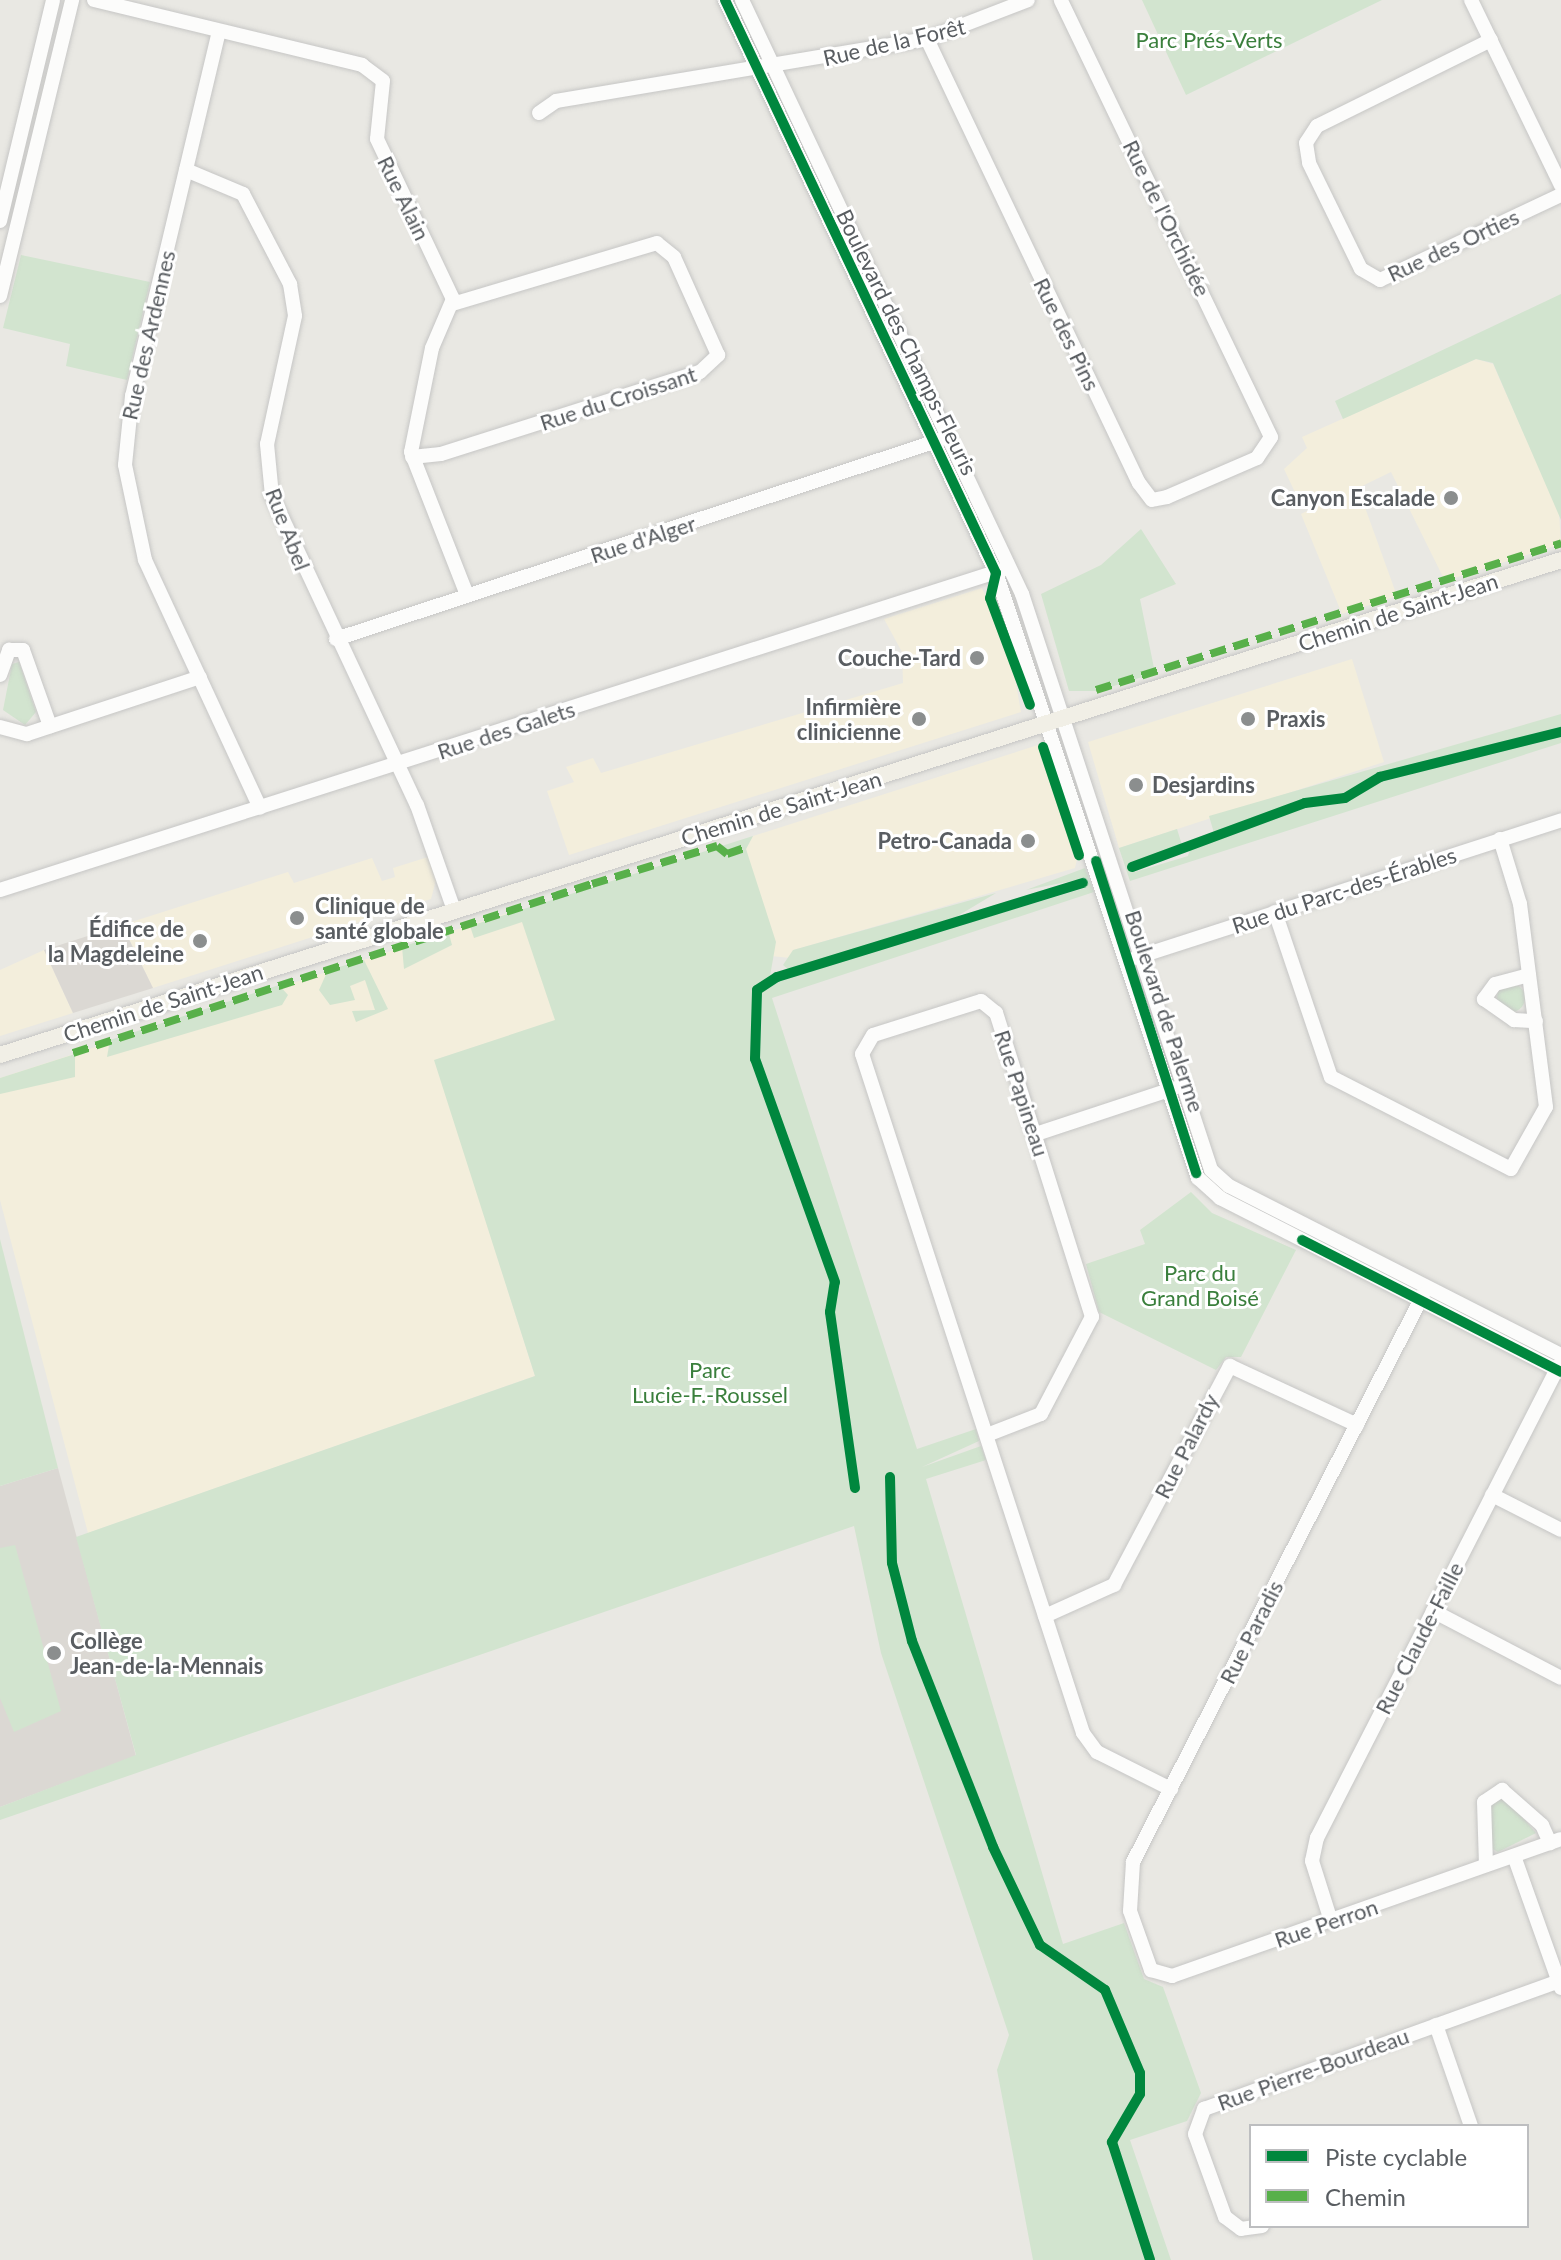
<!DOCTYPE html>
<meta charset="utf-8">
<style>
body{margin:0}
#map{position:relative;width:1561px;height:2260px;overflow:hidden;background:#e9e8e3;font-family:Lato,sans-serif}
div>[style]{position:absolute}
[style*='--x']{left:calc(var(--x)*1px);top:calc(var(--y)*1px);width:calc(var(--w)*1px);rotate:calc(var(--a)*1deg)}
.commercial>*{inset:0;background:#f3eedc}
.education>*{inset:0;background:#dbd8d3}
.green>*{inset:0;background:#d2e4cf}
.round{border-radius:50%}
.roads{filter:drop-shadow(0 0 2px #c6c6c5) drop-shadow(0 0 2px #c6c6c5)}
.minor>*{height:14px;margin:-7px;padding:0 7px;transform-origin:7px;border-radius:7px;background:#fcfcfb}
.major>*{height:16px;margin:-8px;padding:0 8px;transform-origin:8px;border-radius:8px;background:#f1efe6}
.quiet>*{height:8px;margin-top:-4px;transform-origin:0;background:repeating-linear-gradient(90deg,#58b04a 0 16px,transparent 0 24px)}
.cycleway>*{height:10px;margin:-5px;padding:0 5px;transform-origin:5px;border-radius:5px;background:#00873e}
.dots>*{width:22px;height:22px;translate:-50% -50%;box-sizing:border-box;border:4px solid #fff;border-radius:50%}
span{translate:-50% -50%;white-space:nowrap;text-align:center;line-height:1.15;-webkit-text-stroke:6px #fff;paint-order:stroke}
.park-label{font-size:22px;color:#3a7f3c}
.street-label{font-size:22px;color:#595d61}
.poi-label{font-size:22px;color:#595d61;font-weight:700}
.right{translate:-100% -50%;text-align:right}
.left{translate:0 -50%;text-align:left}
.legend{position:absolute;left:1249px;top:2124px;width:280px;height:104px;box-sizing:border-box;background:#fff;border:2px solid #bdbec0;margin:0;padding:10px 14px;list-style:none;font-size:24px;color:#595d61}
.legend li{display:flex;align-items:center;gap:16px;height:40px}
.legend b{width:40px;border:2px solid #bdbec0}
</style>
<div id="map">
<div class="commercial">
<i style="clip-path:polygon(1476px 359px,1493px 364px,1559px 513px,1561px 544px,1445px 581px,1391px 472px,1358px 488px,1397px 596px,1342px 614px,1301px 514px,1323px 503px,1319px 495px,1300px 503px,1284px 469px,1307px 448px,1302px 437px)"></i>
<i style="clip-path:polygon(982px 588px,1012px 662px,1021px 712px,569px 855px,547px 791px,574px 782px,566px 767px,593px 758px,601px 773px,903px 683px,902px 652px,884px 619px)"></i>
<i style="clip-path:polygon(1352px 659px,1384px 762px,1119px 848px,1088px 742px)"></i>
<i style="clip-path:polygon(1038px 745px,1078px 855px,1075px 868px,794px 950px,790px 958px,771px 956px,746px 849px,753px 836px)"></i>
<i style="clip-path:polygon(428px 857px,436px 880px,431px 899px,153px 988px,122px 925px,288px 872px,294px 883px,372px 858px,382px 881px,395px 877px,393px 868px)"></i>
<i style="clip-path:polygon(520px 909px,558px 1020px,435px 1060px,535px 1376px,88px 1533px,0 1200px,0 1078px)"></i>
<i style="clip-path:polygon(44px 950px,73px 1013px,0 1036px,0 970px)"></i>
</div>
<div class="education">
<i style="clip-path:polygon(122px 925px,153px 988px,73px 1013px,44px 950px)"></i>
<i style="clip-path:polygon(58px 1468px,136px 1756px,0 1807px,0 1486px)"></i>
</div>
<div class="green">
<i style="clip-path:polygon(1142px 0,1382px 0,1186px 95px)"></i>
<i style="clip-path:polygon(21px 255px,150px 282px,127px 380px,66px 366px,70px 344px,3px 328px)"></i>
<i style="clip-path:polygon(1561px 294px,1561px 520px,1493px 363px,1476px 359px,1343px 419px,1335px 401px)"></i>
<i style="clip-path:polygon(1141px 529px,1176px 584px,1140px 599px,1155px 673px,1098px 691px,1069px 691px,1041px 594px,1101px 565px)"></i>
<i style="clip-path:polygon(19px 662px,36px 712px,25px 725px,3px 710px,12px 664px)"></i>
<i style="clip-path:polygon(1561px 714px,1561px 743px,1130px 881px,1119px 848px,1177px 829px,1182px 845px,1132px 862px,1135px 872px,1188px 856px,1191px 845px,1214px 833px,1209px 816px)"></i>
<i style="clip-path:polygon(753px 836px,746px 849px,776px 942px,769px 982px,1085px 888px,1082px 879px,1026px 890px,1085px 868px,1094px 892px,772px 998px,917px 1449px,976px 1429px,979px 1441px,922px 1467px,981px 1446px,986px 1460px,926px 1479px,1063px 1944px,1124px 1923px,1144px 1979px,1163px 1987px,1201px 2093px,1187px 2121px,1130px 2140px,1171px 2260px,1033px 2260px,997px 2070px,1009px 2035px,881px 1653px,854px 1526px,0 1820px,0 1807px,136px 1755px,76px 1537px,535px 1376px,434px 1060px,555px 1020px,522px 922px,474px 938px,470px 926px)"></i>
<i style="clip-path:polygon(996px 893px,956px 917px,790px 971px,783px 965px,793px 950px)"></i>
<i style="clip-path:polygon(439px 934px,449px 934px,452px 945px,404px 969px,402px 947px)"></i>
<i style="clip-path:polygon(364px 960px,388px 1009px,356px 1022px,352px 1011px,375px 1010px,365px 980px,350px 986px,355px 1000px,330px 1005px,319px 990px,328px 970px)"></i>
<i class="round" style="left:1497px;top:984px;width:28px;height:28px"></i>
<i style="clip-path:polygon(279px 985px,288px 995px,282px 1005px,107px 1057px,110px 1040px)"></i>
<i style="clip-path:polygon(75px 1054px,75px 1077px,0 1094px,0 1078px)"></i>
<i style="clip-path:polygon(1191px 1192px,1212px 1213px,1296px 1250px,1241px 1357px,1226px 1357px,1216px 1370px,1099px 1312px,1086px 1264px,1145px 1244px,1140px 1230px)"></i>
<i style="clip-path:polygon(0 1239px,58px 1468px,0 1486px)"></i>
<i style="clip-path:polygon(15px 1545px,61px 1711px,14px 1732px,0 1698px,0 1548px)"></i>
<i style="clip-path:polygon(1504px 1796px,1536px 1833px,1498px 1852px,1491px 1848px,1490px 1804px)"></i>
</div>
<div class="roads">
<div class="minor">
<i style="--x:94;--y:0;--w:276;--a:13.6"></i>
<i style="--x:362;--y:65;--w:26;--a:37"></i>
<i style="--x:383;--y:81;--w:58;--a:95.9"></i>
<i style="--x:377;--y:139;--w:177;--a:64.6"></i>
<i style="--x:453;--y:299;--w:53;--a:113.2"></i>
<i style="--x:432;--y:348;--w:106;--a:101.4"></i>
<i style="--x:411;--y:452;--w:154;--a:68.6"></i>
<i style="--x:725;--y:0;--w:634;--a:64.69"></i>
<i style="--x:996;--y:573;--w:638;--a:71.54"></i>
<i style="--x:1198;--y:1178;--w:30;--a:42"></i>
<i style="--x:1220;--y:1198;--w:383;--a:27"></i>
<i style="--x:742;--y:0;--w:657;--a:64.76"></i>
<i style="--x:1022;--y:594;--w:606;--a:71.83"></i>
<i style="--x:1211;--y:1170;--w:24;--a:42"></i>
<i style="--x:1229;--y:1186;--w:373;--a:27"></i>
<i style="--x:1471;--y:0;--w:206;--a:64.1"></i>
<i style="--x:219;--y:31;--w:375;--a:103.4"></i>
<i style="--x:132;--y:396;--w:69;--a:95.8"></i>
<i style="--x:125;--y:465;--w:97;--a:78.1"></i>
<i style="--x:145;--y:560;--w:273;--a:65.1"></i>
<i style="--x:927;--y:39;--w:492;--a:64.5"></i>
<i style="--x:1139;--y:483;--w:21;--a:53"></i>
<i style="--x:1152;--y:500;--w:15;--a:-11"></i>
<i style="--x:1167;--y:497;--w:98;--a:-23.4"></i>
<i style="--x:1257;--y:458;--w:25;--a:-56"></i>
<i style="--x:1271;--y:437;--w:485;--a:-115.7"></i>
<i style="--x:1491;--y:40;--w:194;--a:153.7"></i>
<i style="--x:1317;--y:126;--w:20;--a:123"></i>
<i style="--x:1306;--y:143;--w:20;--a:81"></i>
<i style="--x:1309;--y:163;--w:118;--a:63.9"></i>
<i style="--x:1361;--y:269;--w:22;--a:30"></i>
<i style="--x:1380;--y:280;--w:200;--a:-25.2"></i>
<i style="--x:539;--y:113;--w:21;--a:-35"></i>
<i style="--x:556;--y:101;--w:376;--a:-9.5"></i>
<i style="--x:927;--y:39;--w:108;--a:-21.1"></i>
<i style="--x:186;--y:170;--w:62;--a:22.8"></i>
<i style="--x:243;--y:194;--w:102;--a:62.4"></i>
<i style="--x:290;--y:284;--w:32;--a:81"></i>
<i style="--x:295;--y:316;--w:131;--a:102.3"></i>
<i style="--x:267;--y:444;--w:52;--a:84.5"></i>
<i style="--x:272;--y:496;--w:341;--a:64.9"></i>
<i style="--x:417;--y:805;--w:111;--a:70.6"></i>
<i style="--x:0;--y:221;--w:227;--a:-76.5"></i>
<i style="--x:0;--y:296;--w:305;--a:-76.3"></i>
<i style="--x:412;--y:457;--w:29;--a:-6"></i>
<i style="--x:441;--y:454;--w:272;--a:-17.6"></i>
<i style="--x:700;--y:372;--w:25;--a:-43"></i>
<i style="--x:718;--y:355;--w:107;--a:-114.2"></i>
<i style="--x:674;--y:257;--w:22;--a:-141"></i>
<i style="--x:657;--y:243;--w:213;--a:163.4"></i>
<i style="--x:336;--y:639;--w:636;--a:-18.24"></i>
<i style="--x:0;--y:675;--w:27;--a:-70"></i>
<i style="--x:9;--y:650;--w:14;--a:0"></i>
<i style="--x:23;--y:650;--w:81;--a:70.4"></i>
<i style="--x:0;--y:727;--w:28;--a:15"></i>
<i style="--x:27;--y:734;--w:182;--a:-18.2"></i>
<i style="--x:0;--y:890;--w:1052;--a:-17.71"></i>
<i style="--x:1275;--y:912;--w:174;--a:71.3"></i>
<i style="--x:1331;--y:1077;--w:202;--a:27.1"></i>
<i style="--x:1511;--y:1169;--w:71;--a:-60.6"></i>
<i style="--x:1546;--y:1107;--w:205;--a:-97.3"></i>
<i style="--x:1520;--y:904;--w:68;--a:-107.1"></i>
<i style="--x:1135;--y:958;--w:448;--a:-17.9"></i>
<i style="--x:1529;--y:975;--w:35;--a:165"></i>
<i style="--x:1495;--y:984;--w:19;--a:126"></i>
<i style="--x:1484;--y:999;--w:37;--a:35"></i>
<i style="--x:1514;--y:1020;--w:22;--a:3"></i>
<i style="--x:1036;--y:1134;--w:146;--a:-18.3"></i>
<i style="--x:1423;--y:1295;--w:637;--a:117.09"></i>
<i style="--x:1133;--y:1862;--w:49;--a:93.5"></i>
<i style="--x:1130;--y:1911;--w:63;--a:70.4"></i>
<i style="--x:1151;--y:1970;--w:22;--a:16"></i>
<i style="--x:1172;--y:1976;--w:412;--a:-19.4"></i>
<i style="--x:987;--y:1435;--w:58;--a:-21.3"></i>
<i style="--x:1041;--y:1414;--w:110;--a:-62.3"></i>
<i style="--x:1092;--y:1317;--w:319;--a:-107.5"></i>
<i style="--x:996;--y:1013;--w:19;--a:-141"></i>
<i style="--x:981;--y:1001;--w:113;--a:162.5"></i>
<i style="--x:873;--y:1035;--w:22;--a:120"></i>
<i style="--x:862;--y:1054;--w:714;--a:71.97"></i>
<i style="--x:1083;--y:1733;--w:24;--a:54"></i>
<i style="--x:1097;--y:1752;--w:83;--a:26.6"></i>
<i style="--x:1492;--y:1495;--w:77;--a:26.9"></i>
<i style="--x:1433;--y:1611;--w:144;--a:27.6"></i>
<i style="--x:1045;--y:1616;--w:76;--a:-24.2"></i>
<i style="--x:1114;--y:1585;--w:248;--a:-62.1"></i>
<i style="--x:1230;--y:1366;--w:140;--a:24.9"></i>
<i style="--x:1514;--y:1856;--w:140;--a:70.4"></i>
<i style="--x:1486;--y:1865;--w:63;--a:-91.8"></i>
<i style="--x:1484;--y:1802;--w:22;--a:-34"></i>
<i style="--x:1502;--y:1790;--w:53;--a:41.2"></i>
<i style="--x:1542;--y:1825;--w:20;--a:66"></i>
<i style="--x:1331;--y:1921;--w:63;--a:-107.6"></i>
<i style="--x:1312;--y:1861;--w:24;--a:-78"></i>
<i style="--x:1317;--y:1838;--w:531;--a:-62.9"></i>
<i style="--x:1436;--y:2025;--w:107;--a:70.9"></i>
<i style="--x:1262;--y:2226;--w:21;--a:172"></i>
<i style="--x:1241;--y:2229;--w:20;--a:-143"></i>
<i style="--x:1225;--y:2217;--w:88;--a:-109.9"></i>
<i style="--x:1195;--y:2134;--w:27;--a:-70"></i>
<i style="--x:1204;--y:2109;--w:377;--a:-19.8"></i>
</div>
<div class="major">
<i style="--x:0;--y:1055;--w:1638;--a:-17.59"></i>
</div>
</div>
<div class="quiet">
<i style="--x:1096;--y:690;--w:488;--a:-17.5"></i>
<i style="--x:73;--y:1053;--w:546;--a:-18.04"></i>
<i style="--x:592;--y:884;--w:131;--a:-16.9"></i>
<i style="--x:717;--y:846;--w:13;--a:39"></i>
<i style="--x:727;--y:854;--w:18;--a:-19"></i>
</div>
<div class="cycleway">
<i style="--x:725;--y:0;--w:634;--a:64.69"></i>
<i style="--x:996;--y:573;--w:26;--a:103"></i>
<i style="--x:990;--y:598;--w:114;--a:69.5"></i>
<i style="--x:1043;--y:747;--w:114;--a:71.6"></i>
<i style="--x:1096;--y:861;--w:328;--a:72.2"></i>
<i style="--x:1132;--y:867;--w:184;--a:-20.3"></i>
<i style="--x:1305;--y:803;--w:40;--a:-7.1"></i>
<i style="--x:1345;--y:798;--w:41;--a:-31"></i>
<i style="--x:1380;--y:777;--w:187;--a:-14"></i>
<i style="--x:1302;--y:1240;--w:291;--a:27"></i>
<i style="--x:890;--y:1477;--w:86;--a:88.7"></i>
<i style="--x:892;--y:1563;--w:81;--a:75.6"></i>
<i style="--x:912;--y:1641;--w:221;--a:68.5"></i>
<i style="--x:993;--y:1847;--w:109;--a:64.4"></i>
<i style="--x:1040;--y:1945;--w:79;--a:34.7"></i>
<i style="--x:1105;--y:1990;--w:90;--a:67.1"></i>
<i style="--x:1140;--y:2073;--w:21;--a:90"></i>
<i style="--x:1140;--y:2094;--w:56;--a:120.3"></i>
<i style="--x:1112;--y:2142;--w:124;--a:72.1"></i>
<i style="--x:855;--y:1488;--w:178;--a:-98.1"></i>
<i style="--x:830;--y:1312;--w:30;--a:-81"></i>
<i style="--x:835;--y:1282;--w:237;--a:-109.7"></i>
<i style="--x:755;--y:1059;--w:69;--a:-88.3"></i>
<i style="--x:757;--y:990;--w:24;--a:-33"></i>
<i style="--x:777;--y:977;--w:320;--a:-17.1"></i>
</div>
<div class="dots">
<i style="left:1451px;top:498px;background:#8b8e8e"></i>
<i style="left:977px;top:658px;background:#8b8e8e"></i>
<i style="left:919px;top:719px;background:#8b8e8e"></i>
<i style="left:1248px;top:719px;background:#8b8e8e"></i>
<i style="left:1136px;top:785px;background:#8b8e8e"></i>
<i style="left:1028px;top:841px;background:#8b8e8e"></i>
<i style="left:297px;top:918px;background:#8b8e8e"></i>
<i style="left:200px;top:941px;background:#8b8e8e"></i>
<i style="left:54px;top:1653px;background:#8b8e8e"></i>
</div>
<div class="park-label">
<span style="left:1209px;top:40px">Parc Prés-Verts</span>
<span style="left:1200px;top:1285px">Parc du<br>Grand Boisé</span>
<span style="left:710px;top:1382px">Parc<br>Lucie-F.-Roussel</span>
</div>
<div class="street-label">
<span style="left:894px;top:42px;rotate:-13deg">Rue de la Forêt</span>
<span style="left:404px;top:198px;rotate:64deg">Rue Alain</span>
<span style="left:1167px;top:218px;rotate:64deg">Rue de l'Orchidée</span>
<span style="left:1453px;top:245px;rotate:-25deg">Rue des Orties</span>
<span style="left:1067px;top:334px;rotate:64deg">Rue des Pins</span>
<span style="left:148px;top:335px;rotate:-77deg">Rue des Ardennes</span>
<span style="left:907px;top:342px;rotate:64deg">Boulevard des Champs-Fleuris</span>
<span style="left:618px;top:398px;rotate:-18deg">Rue du Croissant</span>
<span style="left:288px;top:529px;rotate:69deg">Rue Abel</span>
<span style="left:643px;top:539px;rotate:-18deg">Rue d'Alger</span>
<span style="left:1398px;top:612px;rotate:-18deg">Chemin de Saint-Jean</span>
<span style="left:506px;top:730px;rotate:-18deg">Rue des Galets</span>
<span style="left:781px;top:808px;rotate:-17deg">Chemin de Saint-Jean</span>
<span style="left:1344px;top:890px;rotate:-18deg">Rue du Parc-des-Érables</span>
<span style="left:163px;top:1003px;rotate:-18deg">Chemin de Saint-Jean</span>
<span style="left:1165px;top:1011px;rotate:72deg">Boulevard de Palerme</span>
<span style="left:1022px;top:1093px;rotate:72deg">Rue Papineau</span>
<span style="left:1186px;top:1446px;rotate:-63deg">Rue Palardy</span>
<span style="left:1251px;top:1632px;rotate:-63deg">Rue Paradis</span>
<span style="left:1419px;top:1638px;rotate:-63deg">Rue Claude-Faille</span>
<span style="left:1326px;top:1923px;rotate:-19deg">Rue Perron</span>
<span style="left:1313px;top:2069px;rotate:-20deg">Rue Pierre-Bourdeau</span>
</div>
<div class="poi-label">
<span class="right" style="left:1435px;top:498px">Canyon Escalade</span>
<span class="right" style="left:961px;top:658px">Couche-Tard</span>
<span class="right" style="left:901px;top:719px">Infirmière<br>clinicienne</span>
<span class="left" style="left:1266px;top:719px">Praxis</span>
<span class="left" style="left:1152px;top:785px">Desjardins</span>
<span class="right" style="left:1012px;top:841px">Petro-Canada</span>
<span class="left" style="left:315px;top:918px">Clinique de<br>santé globale</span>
<span class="right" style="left:184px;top:941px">Édifice de<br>la Magdeleine</span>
<span class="left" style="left:70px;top:1653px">Collège<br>Jean-de-la-Mennais</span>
</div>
<ul class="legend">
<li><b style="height:10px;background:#00873e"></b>Piste cyclable</li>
<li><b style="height:10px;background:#58b04a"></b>Chemin</li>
</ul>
</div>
